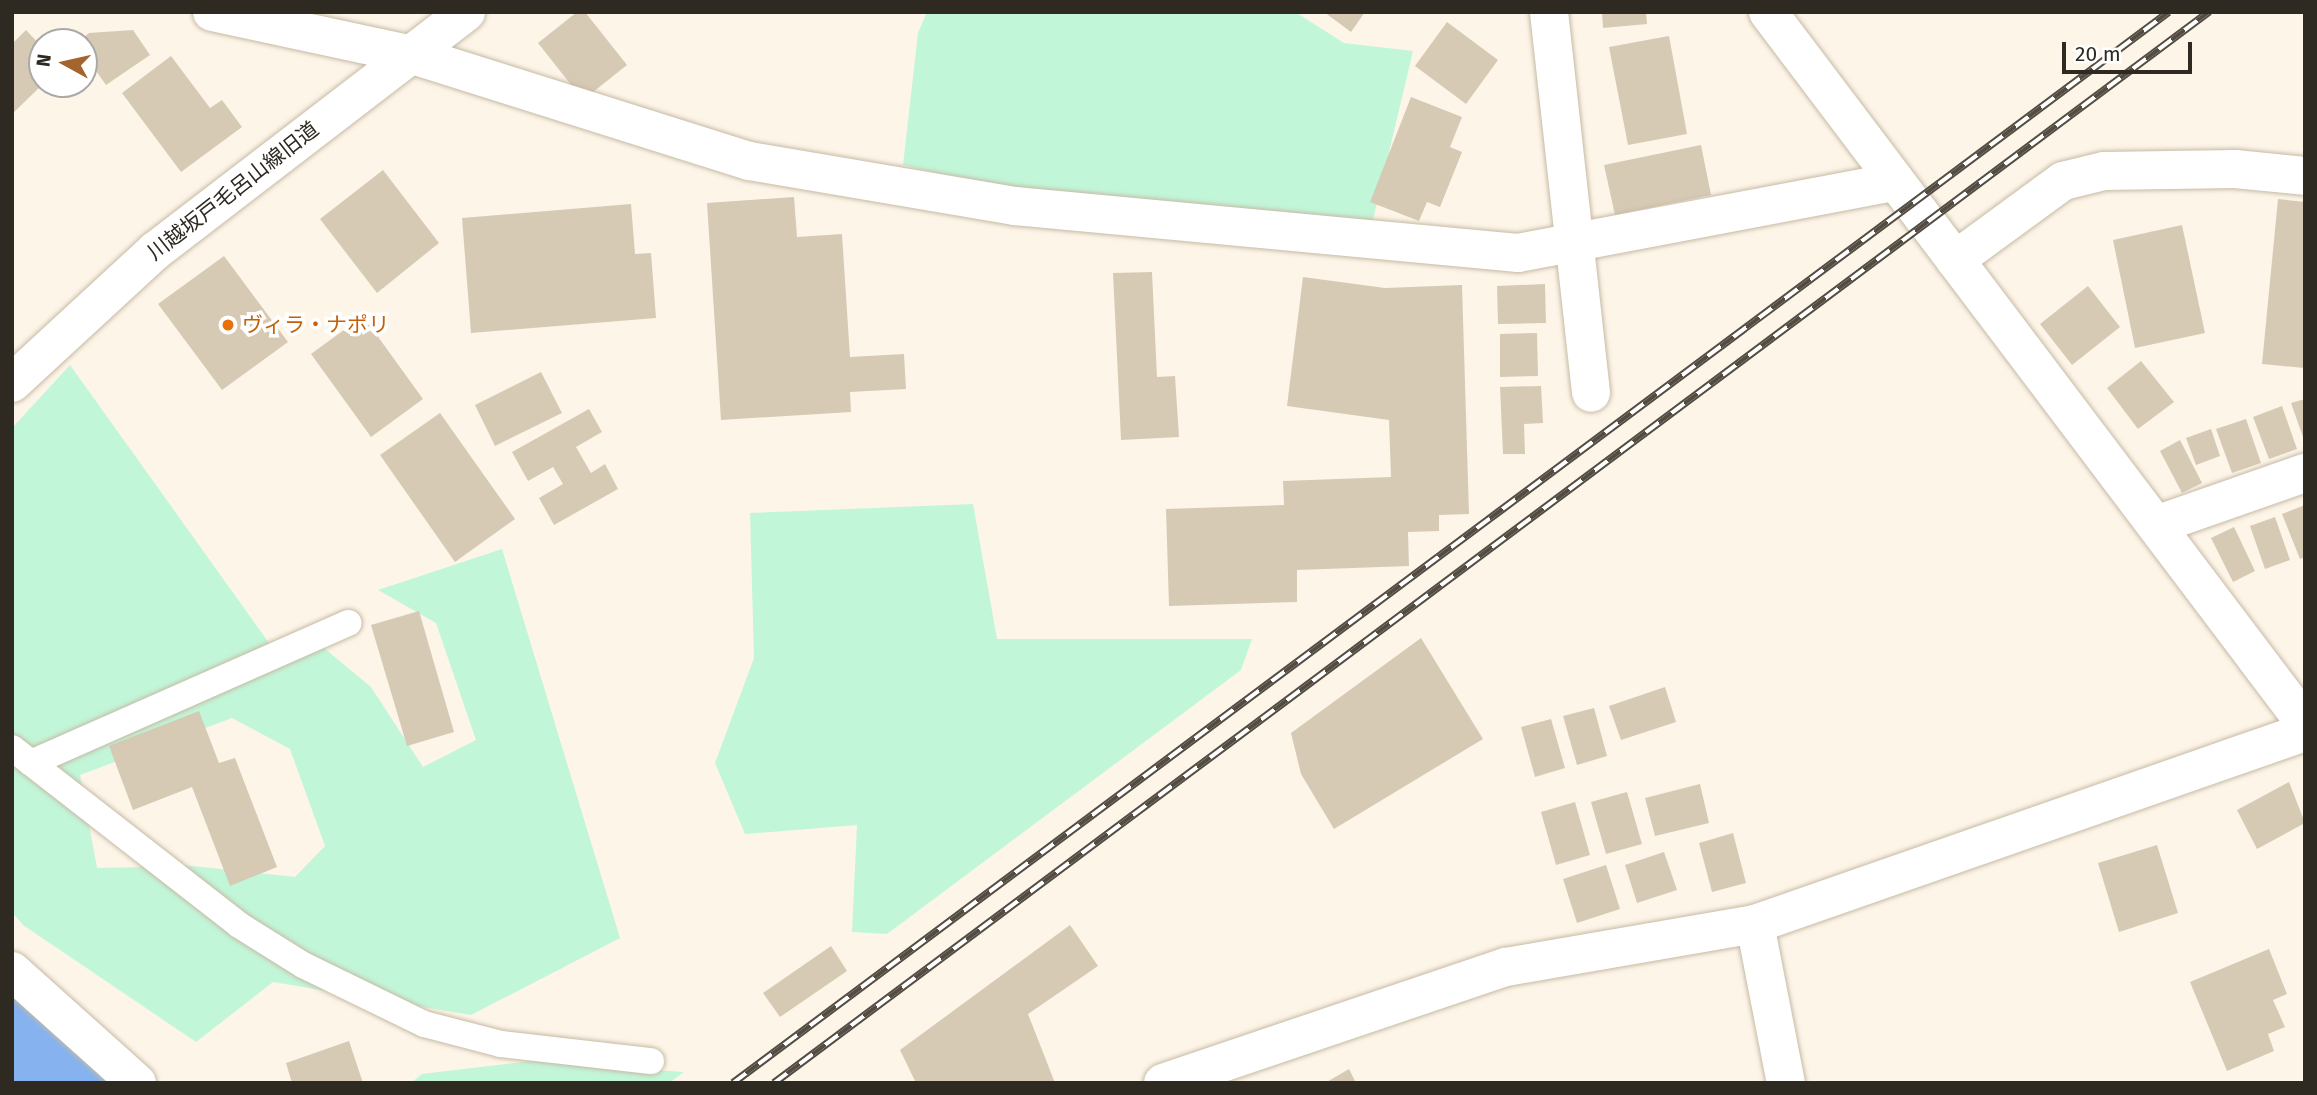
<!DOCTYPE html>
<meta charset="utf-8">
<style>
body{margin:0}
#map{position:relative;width:2317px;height:1095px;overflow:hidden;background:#fdf5e8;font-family:"Fira Sans","Noto Sans JP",sans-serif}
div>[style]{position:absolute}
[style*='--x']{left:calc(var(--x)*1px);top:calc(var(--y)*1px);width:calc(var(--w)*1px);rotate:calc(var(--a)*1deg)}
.green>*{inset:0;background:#c2f6d8}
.river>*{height:79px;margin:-39.5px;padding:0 39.5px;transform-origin:39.5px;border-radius:39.5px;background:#86b3ef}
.building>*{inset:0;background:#d7cab5}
.roads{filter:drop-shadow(0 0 2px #c6baa5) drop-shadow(0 0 2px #c6baa5)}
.service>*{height:26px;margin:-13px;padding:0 13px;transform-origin:13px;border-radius:13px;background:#fff}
.minor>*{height:38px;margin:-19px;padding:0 19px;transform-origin:19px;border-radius:19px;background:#fff}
.tertiary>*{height:38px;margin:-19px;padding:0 19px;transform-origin:19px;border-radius:19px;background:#fff}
.rail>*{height:8px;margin-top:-4px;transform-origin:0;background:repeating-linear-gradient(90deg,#fff 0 16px,#524c43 0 32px);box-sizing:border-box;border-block:2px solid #524c43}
.dots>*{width:19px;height:19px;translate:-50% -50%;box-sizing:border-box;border:4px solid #fff;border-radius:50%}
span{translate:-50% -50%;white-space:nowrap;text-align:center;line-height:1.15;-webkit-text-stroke:7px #fff;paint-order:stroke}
.street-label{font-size:21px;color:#2e2921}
.food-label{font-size:21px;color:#c56008}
.left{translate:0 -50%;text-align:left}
.frame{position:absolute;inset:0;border:14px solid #2e2921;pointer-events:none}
.north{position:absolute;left:28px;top:28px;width:70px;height:70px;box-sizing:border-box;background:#fff;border:2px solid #aba9a6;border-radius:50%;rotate:278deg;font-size:19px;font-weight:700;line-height:28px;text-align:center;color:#2e2921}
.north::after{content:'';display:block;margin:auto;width:24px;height:32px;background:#a3652b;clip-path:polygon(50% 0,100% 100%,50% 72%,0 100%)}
.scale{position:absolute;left:2062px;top:42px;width:130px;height:32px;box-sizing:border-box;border:4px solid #2e2921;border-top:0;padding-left:9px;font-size:21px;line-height:24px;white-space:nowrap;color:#2e2921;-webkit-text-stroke:5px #fff;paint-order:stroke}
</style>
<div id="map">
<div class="green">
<i style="clip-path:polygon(927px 12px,1295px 12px,1344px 43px,1413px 51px,1372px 224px,991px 186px,903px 165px,918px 33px)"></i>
<i style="clip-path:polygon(evenodd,70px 365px,282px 661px,318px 643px,371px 687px,423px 767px,476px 740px,436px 623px,378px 590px,502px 549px,620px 938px,471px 1015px,273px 982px,196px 1042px,23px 925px,12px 912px,12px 428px,70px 365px,232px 718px,290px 749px,325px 846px,295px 877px,192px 866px,97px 868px,80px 775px,232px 718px)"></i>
<i style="clip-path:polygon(973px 504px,997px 639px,1252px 639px,1241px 670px,887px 934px,852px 932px,857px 825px,745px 834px,715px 763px,754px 658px,750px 513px)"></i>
<i style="clip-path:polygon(532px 1061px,684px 1072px,669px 1083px,411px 1083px,422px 1074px)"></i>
</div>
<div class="river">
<i style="--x:12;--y:1037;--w:70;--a:41"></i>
</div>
<div class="building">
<i style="clip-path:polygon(577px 12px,585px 12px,627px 65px,583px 100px,538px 43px)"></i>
<i style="clip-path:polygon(1324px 12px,1365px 12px,1351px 32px)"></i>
<i style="clip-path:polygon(1602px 12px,1646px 12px,1647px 24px,1603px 28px)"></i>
<i style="clip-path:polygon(1447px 22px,1498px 60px,1466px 104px,1415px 66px)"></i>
<i style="clip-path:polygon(26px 30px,42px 47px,42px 85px,12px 114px,12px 44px)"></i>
<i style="clip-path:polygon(133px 30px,150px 55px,106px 85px,84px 54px,84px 42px,78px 42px,89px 33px)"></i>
<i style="clip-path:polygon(1669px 36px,1687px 134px,1628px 145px,1609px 47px)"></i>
<i style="clip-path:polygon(171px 56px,210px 108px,222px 100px,242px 127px,181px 172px,122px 93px)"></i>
<i style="clip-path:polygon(1411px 97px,1462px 117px,1450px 147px,1462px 152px,1440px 207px,1427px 202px,1419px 221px,1370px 202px)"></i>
<i style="clip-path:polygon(1701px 145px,1711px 195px,1615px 215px,1604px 165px)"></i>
<i style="clip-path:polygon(383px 170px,439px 243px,377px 293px,320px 219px)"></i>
<i style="clip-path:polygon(794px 197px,797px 237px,842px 234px,850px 357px,904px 354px,906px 389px,850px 392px,851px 412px,721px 420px,707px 203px)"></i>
<i style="clip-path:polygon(2278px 199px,2305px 202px,2305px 368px,2262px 364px)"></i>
<i style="clip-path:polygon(631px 204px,635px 254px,651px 253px,656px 318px,471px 333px,462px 218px)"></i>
<i style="clip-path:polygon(2182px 225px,2205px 333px,2135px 348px,2113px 240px)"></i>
<i style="clip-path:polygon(224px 256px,288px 342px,222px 390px,158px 304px)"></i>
<i style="clip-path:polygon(1152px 272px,1157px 377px,1175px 376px,1179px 437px,1121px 440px,1113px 273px)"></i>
<i style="clip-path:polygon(1303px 277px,1385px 288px,1462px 285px,1469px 514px,1439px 515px,1439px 531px,1408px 532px,1409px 566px,1297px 570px,1297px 602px,1169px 606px,1166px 509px,1284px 505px,1283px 481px,1391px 477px,1389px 420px,1287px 406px)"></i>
<i style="clip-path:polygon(1545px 284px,1546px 323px,1498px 324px,1497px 286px)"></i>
<i style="clip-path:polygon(2088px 286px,2120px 327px,2072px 365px,2040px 324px)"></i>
<i style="clip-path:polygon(363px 316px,423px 399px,371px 437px,311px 354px)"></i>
<i style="clip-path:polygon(1537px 333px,1538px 376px,1500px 377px,1500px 334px)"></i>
<i style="clip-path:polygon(2141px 361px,2174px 402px,2138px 429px,2107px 388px)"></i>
<i style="clip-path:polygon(541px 372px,562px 413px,495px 446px,475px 405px)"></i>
<i style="clip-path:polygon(1541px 386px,1543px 423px,1524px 424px,1525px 454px,1503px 454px,1500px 387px)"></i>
<i style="clip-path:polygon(2305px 399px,2305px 440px,2304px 440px,2291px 403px)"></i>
<i style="clip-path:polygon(2282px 406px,2297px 449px,2269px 459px,2253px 417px)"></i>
<i style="clip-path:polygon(589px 409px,602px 432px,576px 447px,591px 473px,605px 464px,618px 489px,554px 525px,539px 498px,563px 484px,553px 467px,528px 481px,512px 452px)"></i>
<i style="clip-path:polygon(440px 413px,515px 519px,455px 562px,380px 455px)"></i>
<i style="clip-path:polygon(2246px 419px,2261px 463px,2232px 473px,2216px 429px)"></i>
<i style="clip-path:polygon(2211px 429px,2220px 456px,2196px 465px,2186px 438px)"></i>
<i style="clip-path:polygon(2180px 440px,2202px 483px,2182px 493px,2160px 451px)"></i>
<i style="clip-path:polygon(2305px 505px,2305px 557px,2300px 559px,2282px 514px)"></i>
<i style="clip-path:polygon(2275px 517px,2290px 560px,2265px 569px,2250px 526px)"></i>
<i style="clip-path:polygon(2234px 527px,2255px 571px,2233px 582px,2211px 538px)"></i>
<i style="clip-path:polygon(419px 611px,454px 732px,407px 746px,371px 625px)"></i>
<i style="clip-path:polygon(1421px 638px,1483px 739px,1334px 829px,1301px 774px,1291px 733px)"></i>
<i style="clip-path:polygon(1665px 687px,1676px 722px,1621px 740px,1609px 706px)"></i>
<i style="clip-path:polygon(1594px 708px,1607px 756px,1577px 765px,1563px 716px)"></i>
<i style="clip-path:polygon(199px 711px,219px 763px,235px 758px,277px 867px,230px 886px,192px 787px,133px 810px,109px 746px)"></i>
<i style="clip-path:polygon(1551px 719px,1565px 768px,1535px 777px,1521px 727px)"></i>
<i style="clip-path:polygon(2289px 782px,2305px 823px,2257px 849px,2237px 810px)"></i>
<i style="clip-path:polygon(1700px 784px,1709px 823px,1655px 836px,1645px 798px)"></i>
<i style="clip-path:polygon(1627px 792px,1642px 844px,1606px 854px,1591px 802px)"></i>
<i style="clip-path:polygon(1575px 802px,1590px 855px,1556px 865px,1541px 812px)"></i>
<i style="clip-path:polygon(1733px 833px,1746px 883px,1712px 892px,1699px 843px)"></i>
<i style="clip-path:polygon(2157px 845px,2178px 913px,2119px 932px,2098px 863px)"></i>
<i style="clip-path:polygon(1664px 852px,1677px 890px,1637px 903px,1625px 865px)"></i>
<i style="clip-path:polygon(1606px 865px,1620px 909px,1577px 923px,1563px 879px)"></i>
<i style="clip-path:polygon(1070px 925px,1098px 966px,1028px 1014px,1055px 1083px,916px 1083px,900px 1050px)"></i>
<i style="clip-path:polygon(831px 946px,847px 971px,780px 1017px,763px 993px)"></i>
<i style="clip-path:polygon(2269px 949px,2287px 994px,2273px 1000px,2285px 1027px,2268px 1034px,2274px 1051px,2227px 1071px,2190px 982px)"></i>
<i style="clip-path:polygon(349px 1041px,363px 1083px,292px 1083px,286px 1063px)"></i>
<i style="clip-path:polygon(1349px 1069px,1356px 1083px,1325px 1083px)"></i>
</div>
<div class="roads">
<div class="service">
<i style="--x:12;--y:748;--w:288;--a:37.9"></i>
<i style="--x:239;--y:925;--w:75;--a:32"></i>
<i style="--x:303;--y:965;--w:135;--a:26"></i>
<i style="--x:424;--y:1024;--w:80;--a:14.6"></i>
<i style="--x:501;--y:1044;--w:151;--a:6.5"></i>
<i style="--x:31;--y:763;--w:347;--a:-23.8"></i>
</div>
<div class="minor">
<i style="--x:212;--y:12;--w:206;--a:12.1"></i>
<i style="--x:413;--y:55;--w:352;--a:17.5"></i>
<i style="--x:749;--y:161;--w:270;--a:9.6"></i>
<i style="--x:1015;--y:206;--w:505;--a:5.34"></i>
<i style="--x:1518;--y:253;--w:383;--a:-10.7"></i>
<i style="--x:1549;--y:12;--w:383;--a:83.7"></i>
<i style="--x:1955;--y:260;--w:134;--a:-36.2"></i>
<i style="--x:2063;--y:181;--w:42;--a:-13.7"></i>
<i style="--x:2104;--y:171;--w:131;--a:-0.9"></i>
<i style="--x:2235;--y:169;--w:70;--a:5.7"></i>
<i style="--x:2159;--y:524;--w:155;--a:-19.3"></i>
<i style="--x:1755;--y:924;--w:162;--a:79"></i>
<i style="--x:1163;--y:1083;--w:362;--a:-18.7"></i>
<i style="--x:1506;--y:967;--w:253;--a:-9.8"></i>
<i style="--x:1755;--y:924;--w:583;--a:-19.24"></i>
</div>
<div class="tertiary">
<i style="--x:1768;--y:12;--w:891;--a:52.94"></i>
<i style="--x:12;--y:383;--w:195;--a:-42.7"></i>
<i style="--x:155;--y:251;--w:392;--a:-37.5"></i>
<i style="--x:12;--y:971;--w:168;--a:41.9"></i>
</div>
</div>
<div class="rail">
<i style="--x:733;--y:1083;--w:1791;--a:-36.72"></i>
<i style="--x:774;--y:1083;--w:1791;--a:-36.74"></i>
</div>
<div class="dots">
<i style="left:228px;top:325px;background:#e8710a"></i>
</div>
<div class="street-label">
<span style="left:233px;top:191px;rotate:-38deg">川越坂戸毛呂山線旧道</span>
</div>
<div class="food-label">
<span class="left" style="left:242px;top:325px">ヴィラ・ナポリ</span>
</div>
<div class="frame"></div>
<div class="north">N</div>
<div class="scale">20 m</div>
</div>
